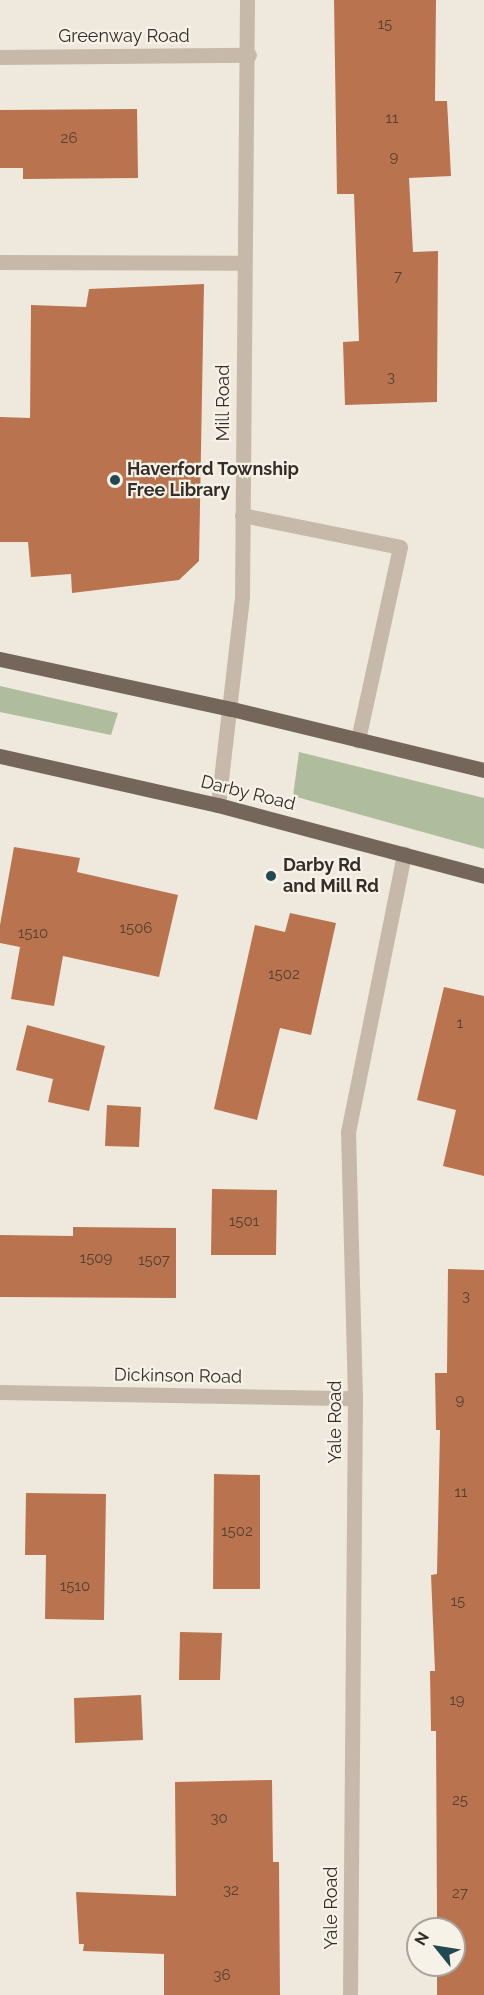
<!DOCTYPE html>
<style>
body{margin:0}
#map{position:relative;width:484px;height:1995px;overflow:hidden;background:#efe8dc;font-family:Raleway,sans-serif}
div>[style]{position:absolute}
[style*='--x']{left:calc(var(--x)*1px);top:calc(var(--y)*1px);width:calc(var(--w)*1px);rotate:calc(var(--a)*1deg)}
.green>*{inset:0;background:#afbc9d}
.building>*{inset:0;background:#b9744f}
.minor>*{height:15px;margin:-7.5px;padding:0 7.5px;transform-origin:7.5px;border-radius:7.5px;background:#c6b9a9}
.major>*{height:15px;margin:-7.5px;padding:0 7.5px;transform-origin:7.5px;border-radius:7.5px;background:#74665b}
.dots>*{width:16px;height:16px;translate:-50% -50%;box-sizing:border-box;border:3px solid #f7f2e7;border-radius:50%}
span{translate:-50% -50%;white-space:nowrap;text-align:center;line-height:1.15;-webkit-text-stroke:4.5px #f7f2e7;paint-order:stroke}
.number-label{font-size:15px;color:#553f32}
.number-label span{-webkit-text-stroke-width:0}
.street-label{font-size:18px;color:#342d28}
.poi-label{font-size:18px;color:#342d28;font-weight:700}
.left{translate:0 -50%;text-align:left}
.north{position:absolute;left:406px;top:1917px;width:60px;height:60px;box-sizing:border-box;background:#f7f2e7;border:2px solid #a9a39b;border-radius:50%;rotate:300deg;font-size:16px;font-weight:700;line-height:24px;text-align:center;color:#342d28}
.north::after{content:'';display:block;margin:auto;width:21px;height:27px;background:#224951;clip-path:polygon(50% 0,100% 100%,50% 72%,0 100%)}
</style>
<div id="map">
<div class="green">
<i style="clip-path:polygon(0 686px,118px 713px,111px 735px,0 712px)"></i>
<i style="clip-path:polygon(299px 752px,484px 798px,484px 849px,293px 796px)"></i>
</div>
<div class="building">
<i style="clip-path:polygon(334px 0,436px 0,435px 101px,447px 101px,451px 176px,409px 178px,413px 252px,438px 251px,437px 402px,345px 405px,343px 342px,359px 341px,354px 194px,337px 194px)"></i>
<i style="clip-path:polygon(137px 109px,138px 178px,23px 179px,23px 168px,0 168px,0 110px)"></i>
<i style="clip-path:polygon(204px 284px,199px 561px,179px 580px,72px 593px,71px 574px,31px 577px,28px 542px,0 542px,0 417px,30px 418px,31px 305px,86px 307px,89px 289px)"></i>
<i style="clip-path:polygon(14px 847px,80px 858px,77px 872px,178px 895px,159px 977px,63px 956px,54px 1006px,11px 999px,20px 947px,0 943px,0 925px)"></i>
<i style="clip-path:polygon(290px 913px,336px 923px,311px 1035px,280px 1028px,257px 1120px,214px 1109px,255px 925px,285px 932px)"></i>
<i style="clip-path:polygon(444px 987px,484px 996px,484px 1176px,443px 1166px,456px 1110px,417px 1100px)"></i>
<i style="clip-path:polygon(27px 1025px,105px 1046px,89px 1111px,48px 1102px,53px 1079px,16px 1070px)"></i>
<i style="clip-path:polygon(107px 1105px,141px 1107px,139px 1147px,105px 1146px)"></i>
<i style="clip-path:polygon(212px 1189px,277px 1190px,276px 1255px,211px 1255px)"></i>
<i style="clip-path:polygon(73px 1227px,176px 1228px,176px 1298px,0 1297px,0 1235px,73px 1236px)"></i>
<i style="clip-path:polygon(448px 1269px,484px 1270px,484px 1995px,437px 1995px,437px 1965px,454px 1965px,454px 1929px,438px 1929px,437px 1919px,436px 1731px,431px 1731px,430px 1671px,435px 1671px,431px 1575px,437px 1574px,440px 1430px,436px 1430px,435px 1373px,447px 1373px)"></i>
<i style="clip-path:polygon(214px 1474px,260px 1475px,260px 1589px,213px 1589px)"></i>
<i style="clip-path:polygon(26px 1493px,106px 1494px,104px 1620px,45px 1619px,46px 1555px,25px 1555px)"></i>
<i style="clip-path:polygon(180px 1632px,222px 1633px,220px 1680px,179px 1680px)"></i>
<i style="clip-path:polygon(141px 1695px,143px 1740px,75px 1743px,74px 1698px)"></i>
<i style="clip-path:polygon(272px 1780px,273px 1862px,279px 1862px,280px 1995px,164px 1995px,164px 1954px,83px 1951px,84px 1944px,79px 1944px,76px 1892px,176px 1896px,175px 1782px)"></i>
</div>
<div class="minor">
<i style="--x:0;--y:57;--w:249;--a:-0.5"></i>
<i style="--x:0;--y:262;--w:243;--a:0.2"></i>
<i style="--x:242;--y:515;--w:161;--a:11.4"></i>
<i style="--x:400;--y:547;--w:198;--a:102.3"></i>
<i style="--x:218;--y:805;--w:209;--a:-83.4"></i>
<i style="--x:242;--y:597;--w:597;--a:-89.52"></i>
<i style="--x:0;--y:1392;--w:355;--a:1"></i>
<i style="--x:350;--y:1995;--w:597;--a:-89.52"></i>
<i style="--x:355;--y:1398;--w:266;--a:-91.5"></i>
<i style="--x:348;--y:1132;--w:284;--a:-78.6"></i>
</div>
<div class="major">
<i style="--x:0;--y:659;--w:237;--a:12.2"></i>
<i style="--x:232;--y:709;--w:259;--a:13.6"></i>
<i style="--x:0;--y:756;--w:223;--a:12.7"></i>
<i style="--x:218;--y:805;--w:275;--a:14.9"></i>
</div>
<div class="dots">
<i style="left:115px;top:480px;background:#224951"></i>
<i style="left:271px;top:876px;background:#224951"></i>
</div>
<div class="number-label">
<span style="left:385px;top:25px">15</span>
<span style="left:392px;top:119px">11</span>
<span style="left:69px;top:139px">26</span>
<span style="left:394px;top:158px">9</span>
<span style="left:398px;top:277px">7</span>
<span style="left:391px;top:378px">3</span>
<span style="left:136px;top:929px">1506</span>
<span style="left:33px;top:934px">1510</span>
<span style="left:284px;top:975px">1502</span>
<span style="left:460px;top:1024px">1</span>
<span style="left:244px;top:1222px">1501</span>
<span style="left:96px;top:1259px">1509</span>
<span style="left:154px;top:1261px">1507</span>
<span style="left:466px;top:1297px">3</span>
<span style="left:460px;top:1401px">9</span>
<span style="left:461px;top:1493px">11</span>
<span style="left:237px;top:1532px">1502</span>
<span style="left:75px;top:1587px">1510</span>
<span style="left:458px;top:1602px">15</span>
<span style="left:457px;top:1701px">19</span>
<span style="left:460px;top:1801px">25</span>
<span style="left:219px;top:1819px">30</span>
<span style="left:231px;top:1891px">32</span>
<span style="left:460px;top:1894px">27</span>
<span style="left:222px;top:1976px">36</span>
</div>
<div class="street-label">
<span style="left:124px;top:36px">Greenway Road</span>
<span style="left:223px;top:403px;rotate:-90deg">Mill Road</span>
<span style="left:248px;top:793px;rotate:14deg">Darby Road</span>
<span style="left:178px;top:1376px;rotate:1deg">Dickinson Road</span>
<span style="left:335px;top:1422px;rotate:-90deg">Yale Road</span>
<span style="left:331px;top:1908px;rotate:-90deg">Yale Road</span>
</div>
<div class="poi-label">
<span class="left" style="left:127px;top:480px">Haverford Township<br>Free Library</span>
<span class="left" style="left:283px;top:876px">Darby Rd<br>and Mill Rd</span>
</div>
<div class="north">N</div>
</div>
